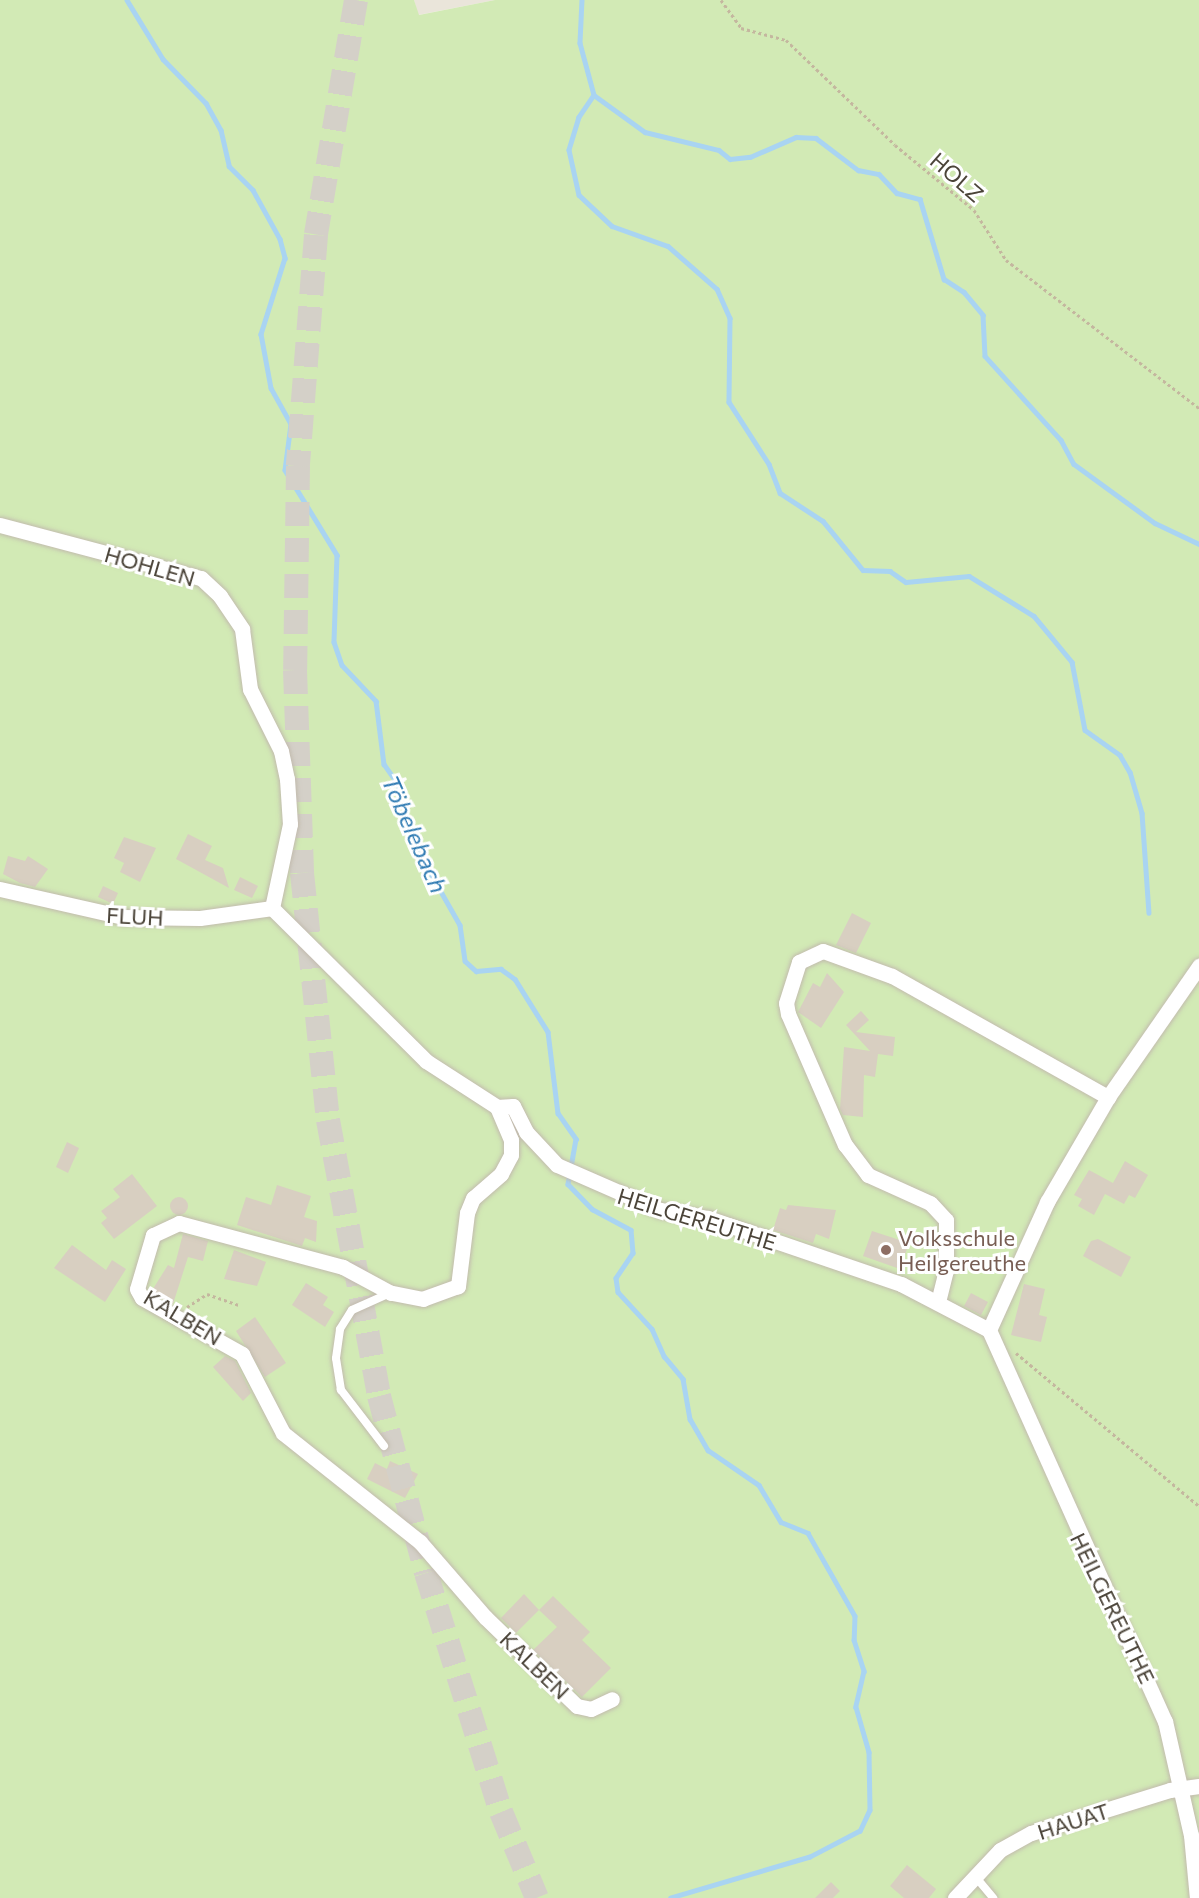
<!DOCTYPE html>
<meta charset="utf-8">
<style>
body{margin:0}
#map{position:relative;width:1199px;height:1898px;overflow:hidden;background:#f6f3ec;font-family:Commissioner,sans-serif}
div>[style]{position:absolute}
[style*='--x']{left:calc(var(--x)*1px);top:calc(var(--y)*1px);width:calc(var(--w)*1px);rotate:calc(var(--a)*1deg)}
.residential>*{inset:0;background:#eae5da}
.green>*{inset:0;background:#d2eab5}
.stream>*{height:4.5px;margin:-2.25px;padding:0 2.25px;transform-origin:2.25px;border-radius:2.25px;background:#a9d4f2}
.building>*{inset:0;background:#d8cfc1}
.round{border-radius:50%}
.primary-tunnel>*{height:24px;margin-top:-12px;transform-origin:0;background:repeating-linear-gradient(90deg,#d4d0c8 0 24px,transparent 0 36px)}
.path>*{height:3px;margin-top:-1.5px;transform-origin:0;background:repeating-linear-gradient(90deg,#c4b79f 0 3px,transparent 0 6px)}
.roads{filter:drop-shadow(0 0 2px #c2bbae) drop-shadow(0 0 2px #c2bbae)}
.service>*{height:8px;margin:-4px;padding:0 4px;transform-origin:4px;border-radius:4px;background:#fff}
.minor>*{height:15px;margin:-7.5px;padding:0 7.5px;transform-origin:7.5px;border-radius:7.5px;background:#fff}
.dots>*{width:16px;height:16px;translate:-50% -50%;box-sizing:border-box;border:3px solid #fff;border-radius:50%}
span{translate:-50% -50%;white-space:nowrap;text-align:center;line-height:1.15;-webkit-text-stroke:6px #fff;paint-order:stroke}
.street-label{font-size:22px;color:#4b4439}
.education-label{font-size:22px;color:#785e54}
.left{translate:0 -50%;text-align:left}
.water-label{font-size:24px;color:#2e7ab2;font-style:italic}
</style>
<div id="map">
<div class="residential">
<i style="clip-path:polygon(414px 0,495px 0,418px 15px)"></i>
</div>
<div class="green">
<i style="clip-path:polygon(0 0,414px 0,419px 15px,495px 0,1199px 0,1199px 1898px,0 1898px)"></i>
</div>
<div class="stream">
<i style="--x:127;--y:0;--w:69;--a:58.6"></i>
<i style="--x:163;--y:59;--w:62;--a:45.7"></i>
<i style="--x:206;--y:103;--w:31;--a:61"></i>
<i style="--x:221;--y:130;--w:37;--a:77"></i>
<i style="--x:229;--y:166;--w:34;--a:45"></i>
<i style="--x:253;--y:190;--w:56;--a:61.1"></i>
<i style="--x:280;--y:239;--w:20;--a:75"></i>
<i style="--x:285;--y:258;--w:80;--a:107.5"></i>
<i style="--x:261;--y:334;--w:55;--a:79.5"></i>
<i style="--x:271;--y:388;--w:41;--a:60.9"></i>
<i style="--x:291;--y:424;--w:46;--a:97.4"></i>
<i style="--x:285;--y:470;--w:100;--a:58.5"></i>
<i style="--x:337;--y:555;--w:87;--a:92"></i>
<i style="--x:334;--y:642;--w:24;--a:71"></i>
<i style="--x:342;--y:665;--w:50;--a:46.6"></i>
<i style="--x:376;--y:701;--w:64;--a:82.8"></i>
<i style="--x:384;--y:764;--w:24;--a:55"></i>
<i style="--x:398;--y:784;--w:62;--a:75.1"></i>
<i style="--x:414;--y:844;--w:93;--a:60.4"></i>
<i style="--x:460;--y:925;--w:36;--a:82"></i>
<i style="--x:465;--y:961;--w:15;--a:42"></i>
<i style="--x:476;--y:971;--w:25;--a:-5"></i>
<i style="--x:501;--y:969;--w:17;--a:36"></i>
<i style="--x:515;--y:979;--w:62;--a:58.1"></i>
<i style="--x:548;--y:1032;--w:82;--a:83"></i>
<i style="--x:558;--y:1113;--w:32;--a:55"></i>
<i style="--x:576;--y:1139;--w:46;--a:100.1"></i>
<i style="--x:568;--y:1184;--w:35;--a:46"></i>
<i style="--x:592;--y:1209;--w:44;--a:28.3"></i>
<i style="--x:631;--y:1230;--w:23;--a:85"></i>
<i style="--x:633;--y:1253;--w:30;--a:124"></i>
<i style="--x:616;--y:1278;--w:14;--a:82"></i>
<i style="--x:618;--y:1292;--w:50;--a:47.4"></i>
<i style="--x:652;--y:1329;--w:30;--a:66"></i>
<i style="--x:664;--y:1356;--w:30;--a:50"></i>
<i style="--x:683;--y:1379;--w:41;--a:80.1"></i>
<i style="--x:690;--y:1419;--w:36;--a:60"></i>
<i style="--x:708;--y:1450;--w:62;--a:34.5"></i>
<i style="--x:759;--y:1485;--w:43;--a:59.3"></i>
<i style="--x:781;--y:1522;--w:29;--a:22"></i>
<i style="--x:808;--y:1533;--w:95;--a:60.5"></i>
<i style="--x:855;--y:1616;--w:24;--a:92"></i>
<i style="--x:854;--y:1640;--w:33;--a:72"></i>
<i style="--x:864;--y:1671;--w:37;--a:103"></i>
<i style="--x:856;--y:1707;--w:47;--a:73.9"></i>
<i style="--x:869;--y:1752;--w:58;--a:89"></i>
<i style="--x:870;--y:1810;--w:23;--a:115"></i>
<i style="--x:860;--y:1831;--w:56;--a:152.5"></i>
<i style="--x:810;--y:1857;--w:145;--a:163.6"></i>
<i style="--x:582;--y:0;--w:43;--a:92.7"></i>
<i style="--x:580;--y:43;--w:54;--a:74.9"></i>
<i style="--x:594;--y:95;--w:27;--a:124"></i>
<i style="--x:579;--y:117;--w:34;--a:107"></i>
<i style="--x:569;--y:150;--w:46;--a:77.5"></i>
<i style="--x:579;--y:195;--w:45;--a:43.2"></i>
<i style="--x:612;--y:226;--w:59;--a:19.7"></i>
<i style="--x:668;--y:246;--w:65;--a:41.3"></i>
<i style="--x:717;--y:289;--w:32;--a:66"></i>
<i style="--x:730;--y:318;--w:84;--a:90.7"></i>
<i style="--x:729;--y:402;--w:74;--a:57.2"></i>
<i style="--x:769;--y:464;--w:31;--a:69"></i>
<i style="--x:780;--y:493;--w:51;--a:33.1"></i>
<i style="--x:823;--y:521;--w:63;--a:50.8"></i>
<i style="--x:863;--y:570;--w:27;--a:2"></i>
<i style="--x:890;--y:571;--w:19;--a:35"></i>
<i style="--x:906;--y:582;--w:63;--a:-5.4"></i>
<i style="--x:969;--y:576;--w:76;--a:31.6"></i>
<i style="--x:1034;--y:616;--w:60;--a:50.4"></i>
<i style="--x:1072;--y:662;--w:69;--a:79.2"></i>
<i style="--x:1085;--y:730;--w:43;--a:35.5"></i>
<i style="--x:1120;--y:755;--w:20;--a:60"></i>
<i style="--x:1130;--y:772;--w:43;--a:73.7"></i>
<i style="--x:1142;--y:813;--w:100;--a:86"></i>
<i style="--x:594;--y:95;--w:63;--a:36"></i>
<i style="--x:645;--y:132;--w:76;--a:13.7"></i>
<i style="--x:719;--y:150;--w:14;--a:39"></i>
<i style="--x:730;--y:159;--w:20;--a:-6"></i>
<i style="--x:750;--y:157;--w:50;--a:-23.5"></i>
<i style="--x:796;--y:137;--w:20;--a:3"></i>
<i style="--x:816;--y:138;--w:53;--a:37.3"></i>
<i style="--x:858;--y:170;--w:21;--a:11"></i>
<i style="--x:879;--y:174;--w:26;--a:47"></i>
<i style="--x:897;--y:193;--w:24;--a:15"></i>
<i style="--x:920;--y:199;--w:84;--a:73.3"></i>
<i style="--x:944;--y:279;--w:24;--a:33"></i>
<i style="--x:964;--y:292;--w:30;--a:50"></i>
<i style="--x:983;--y:315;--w:41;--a:87.2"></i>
<i style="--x:985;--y:356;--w:113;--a:47.9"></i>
<i style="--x:1061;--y:440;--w:27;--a:62"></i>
<i style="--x:1074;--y:464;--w:100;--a:36.1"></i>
<i style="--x:1155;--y:523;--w:49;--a:25.5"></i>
</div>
<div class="building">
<i style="clip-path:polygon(188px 834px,212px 846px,205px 860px,223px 868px,229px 888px,176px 859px)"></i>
<i style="clip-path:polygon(124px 837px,156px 848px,140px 882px,120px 872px,124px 863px,114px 858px)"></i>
<i style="clip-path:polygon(8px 856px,25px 861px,28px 856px,48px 869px,35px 887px,20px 883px,3px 874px)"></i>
<i style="clip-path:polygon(240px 877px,258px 886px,252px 898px,234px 890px)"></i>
<i style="clip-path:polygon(103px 886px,118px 893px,113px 904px,98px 897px)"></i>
<i style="clip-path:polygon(852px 913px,871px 923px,856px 953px,836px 945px)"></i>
<i style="clip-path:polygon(827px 973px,844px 992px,821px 1028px,798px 1012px,813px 983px,820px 987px)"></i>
<i style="clip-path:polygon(861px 1011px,869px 1020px,856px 1032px,895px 1037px,893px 1056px,878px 1054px,875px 1077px,864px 1075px,863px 1117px,843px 1115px,840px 1109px,844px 1047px,870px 1051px,846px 1025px)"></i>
<i style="clip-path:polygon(67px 1142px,79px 1148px,68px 1173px,56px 1167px)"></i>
<i style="clip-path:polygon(1125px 1161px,1148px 1175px,1135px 1198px,1129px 1195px,1124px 1204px,1105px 1194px,1094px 1215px,1078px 1206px,1082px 1199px,1074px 1195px,1089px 1170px,1113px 1183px)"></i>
<i style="clip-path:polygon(132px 1174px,157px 1206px,114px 1239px,101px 1223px,107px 1218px,101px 1211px,120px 1197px,113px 1189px)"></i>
<i style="clip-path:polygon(277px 1185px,311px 1196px,304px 1217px,317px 1221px,316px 1242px,305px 1238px,302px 1246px,237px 1225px,246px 1197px,271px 1205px)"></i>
<i class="round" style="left:170px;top:1197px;width:18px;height:18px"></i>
<i style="clip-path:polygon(788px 1205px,836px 1210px,829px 1239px,816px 1234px,813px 1243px,773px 1230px,780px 1208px,786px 1210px)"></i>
<i style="clip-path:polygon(872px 1231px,909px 1243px,900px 1269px,863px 1256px)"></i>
<i style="clip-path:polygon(183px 1234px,208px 1241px,203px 1261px,188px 1257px,173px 1304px,151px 1292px,168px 1265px,174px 1268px)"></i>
<i style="clip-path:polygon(1098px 1239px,1131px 1257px,1121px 1277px,1083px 1256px,1091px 1241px)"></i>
<i style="clip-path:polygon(72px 1245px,106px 1270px,112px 1260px,126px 1269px,105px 1302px,54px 1268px)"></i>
<i style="clip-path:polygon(234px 1250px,266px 1262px,257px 1286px,224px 1279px)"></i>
<i style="clip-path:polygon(306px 1283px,328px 1297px,323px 1305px,334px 1312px,325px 1327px,292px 1305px)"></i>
<i style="clip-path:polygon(1024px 1284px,1045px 1289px,1039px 1315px,1047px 1317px,1041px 1342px,1011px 1335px)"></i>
<i style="clip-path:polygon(971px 1293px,988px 1302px,981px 1315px,964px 1306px)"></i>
<i style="clip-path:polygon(255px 1317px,286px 1363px,265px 1377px,236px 1331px)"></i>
<i style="clip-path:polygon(225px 1356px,235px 1361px,251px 1393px,243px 1401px,213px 1367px)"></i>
<i style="clip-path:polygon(390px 1461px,418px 1474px,405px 1498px,367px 1479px,375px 1463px,387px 1469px)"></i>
<i style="clip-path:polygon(524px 1594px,539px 1610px,516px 1633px,501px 1618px)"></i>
<i style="clip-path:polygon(553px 1596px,590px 1632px,582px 1640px,611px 1668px,582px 1697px,533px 1650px,557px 1627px,539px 1610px)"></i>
<i style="clip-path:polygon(907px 1865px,936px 1889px,929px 1898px,904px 1898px,890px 1886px)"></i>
<i style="clip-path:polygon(831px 1882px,840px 1891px,833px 1898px,815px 1898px)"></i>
</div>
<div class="primary-tunnel">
<i style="--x:356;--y:0;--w:238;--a:99.7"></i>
<i style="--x:316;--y:235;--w:232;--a:94.5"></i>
<i style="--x:298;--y:466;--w:204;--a:90.8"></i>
<i style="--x:295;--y:670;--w:203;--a:88"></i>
<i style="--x:302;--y:873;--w:248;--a:84"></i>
<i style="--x:328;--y:1120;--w:281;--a:79.5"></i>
<i style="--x:379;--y:1396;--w:183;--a:75.1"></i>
<i style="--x:426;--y:1573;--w:250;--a:72.6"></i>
<i style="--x:501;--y:1812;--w:93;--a:67.3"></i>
</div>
<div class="path">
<i style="--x:721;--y:0;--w:34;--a:54"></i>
<i style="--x:741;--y:28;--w:47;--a:14.9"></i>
<i style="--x:786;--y:40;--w:151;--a:43.9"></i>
<i style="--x:895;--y:145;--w:102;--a:39.4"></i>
<i style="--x:974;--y:210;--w:59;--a:57.4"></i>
<i style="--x:1006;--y:260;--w:243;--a:37.5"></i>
<i style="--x:187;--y:1307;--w:24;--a:-33"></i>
<i style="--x:207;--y:1294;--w:34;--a:19"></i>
<i style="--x:1016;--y:1353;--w:239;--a:39.9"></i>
</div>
<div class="roads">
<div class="service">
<i style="--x:384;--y:1446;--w:71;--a:-127.5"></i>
<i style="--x:341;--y:1390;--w:32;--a:-99"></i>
<i style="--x:336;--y:1358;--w:29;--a:-82"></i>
<i style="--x:340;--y:1329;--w:22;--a:-58"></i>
<i style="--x:352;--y:1310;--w:42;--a:-24.1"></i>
<i style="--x:974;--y:1875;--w:30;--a:50"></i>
</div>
<div class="minor">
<i style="--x:0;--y:525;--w:208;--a:14.8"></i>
<i style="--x:201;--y:578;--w:26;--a:43"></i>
<i style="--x:220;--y:596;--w:40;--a:56"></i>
<i style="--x:242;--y:629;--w:61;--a:82.4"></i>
<i style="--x:250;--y:689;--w:69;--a:63.4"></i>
<i style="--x:281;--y:751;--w:29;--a:78"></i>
<i style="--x:287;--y:779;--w:45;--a:86.2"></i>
<i style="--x:290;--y:824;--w:86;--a:102.1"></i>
<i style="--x:0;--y:889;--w:126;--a:12.8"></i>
<i style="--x:123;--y:917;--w:77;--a:0.7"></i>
<i style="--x:200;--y:918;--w:73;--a:-7.9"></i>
<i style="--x:272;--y:908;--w:217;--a:44.8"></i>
<i style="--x:426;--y:1061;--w:85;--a:32.9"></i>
<i style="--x:497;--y:1107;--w:16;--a:-4"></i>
<i style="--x:513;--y:1106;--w:29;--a:63"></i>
<i style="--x:526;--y:1132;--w:45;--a:46.8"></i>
<i style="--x:557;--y:1165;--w:112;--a:23.6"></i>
<i style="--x:660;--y:1210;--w:49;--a:9.5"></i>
<i style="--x:708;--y:1218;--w:204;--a:18.9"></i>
<i style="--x:901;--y:1284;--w:99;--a:27.6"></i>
<i style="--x:989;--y:1330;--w:429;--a:65.8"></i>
<i style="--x:1165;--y:1721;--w:117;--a:77.2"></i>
<i style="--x:1191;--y:1835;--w:63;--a:84.6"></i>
<i style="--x:497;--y:1107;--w:36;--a:67"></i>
<i style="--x:511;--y:1140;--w:15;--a:90"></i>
<i style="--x:511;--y:1155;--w:21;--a:118"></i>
<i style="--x:501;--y:1174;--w:37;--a:139"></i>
<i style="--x:473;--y:1198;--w:16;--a:112"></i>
<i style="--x:467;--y:1213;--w:74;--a:97"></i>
<i style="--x:458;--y:1286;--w:37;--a:160"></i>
<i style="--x:423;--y:1299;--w:33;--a:-169"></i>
<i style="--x:391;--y:1293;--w:55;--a:-151.6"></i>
<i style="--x:343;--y:1267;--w:170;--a:-165"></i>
<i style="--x:179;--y:1223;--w:29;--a:155"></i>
<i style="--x:153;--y:1235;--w:56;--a:106.5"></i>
<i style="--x:137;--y:1289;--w:10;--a:61"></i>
<i style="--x:142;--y:1298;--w:115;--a:29.2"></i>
<i style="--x:242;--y:1354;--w:89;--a:62.6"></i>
<i style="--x:283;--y:1433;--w:175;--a:38.5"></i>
<i style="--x:420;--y:1542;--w:99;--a:49.1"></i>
<i style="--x:485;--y:1617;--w:128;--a:44.1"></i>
<i style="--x:577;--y:1706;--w:14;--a:12"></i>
<i style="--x:591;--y:1709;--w:23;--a:-25"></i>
<i style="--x:938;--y:1302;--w:32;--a:-76"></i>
<i style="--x:946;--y:1271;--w:51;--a:-90"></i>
<i style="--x:946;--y:1220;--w:23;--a:-133"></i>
<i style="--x:930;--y:1203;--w:68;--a:-155.7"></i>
<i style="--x:868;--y:1175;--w:38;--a:-127"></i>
<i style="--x:845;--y:1145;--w:143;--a:-113.5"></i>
<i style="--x:788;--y:1014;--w:11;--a:-100"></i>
<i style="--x:786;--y:1003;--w:43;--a:-72.4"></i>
<i style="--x:799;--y:962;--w:26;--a:-25"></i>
<i style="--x:823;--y:951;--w:73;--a:19.9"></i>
<i style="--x:892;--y:976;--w:248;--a:29.3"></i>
<i style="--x:989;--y:1330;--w:141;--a:-65.6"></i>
<i style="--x:1047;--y:1202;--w:121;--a:-59.8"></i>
<i style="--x:1108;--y:1097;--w:160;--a:-55.2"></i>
<i style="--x:955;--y:1898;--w:66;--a:-46.8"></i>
<i style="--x:1000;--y:1850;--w:35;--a:-29"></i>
<i style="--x:1031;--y:1833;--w:145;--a:-17.2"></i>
<i style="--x:1170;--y:1790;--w:29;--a:-8"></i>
</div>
</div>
<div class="dots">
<i style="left:886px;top:1250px;background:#8d6e63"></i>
</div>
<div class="street-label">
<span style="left:957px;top:177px;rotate:41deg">HOLZ</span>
<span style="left:150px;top:566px;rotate:16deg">HOHLEN</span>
<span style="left:135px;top:916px;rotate:3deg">FLUH</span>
<span style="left:697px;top:1219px;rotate:17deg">HEILGEREUTHE</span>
<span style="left:183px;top:1317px;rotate:31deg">KALBEN</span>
<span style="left:1113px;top:1608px;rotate:64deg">HEILGEREUTHE</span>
<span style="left:535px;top:1665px;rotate:44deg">KALBEN</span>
<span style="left:1073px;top:1821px;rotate:-18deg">HAUAT</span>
</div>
<div class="education-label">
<span class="left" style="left:898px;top:1250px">Volksschule<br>Heilgereuthe</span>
</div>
<div class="water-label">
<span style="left:415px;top:834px;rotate:66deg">Töbelebach</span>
</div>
</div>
